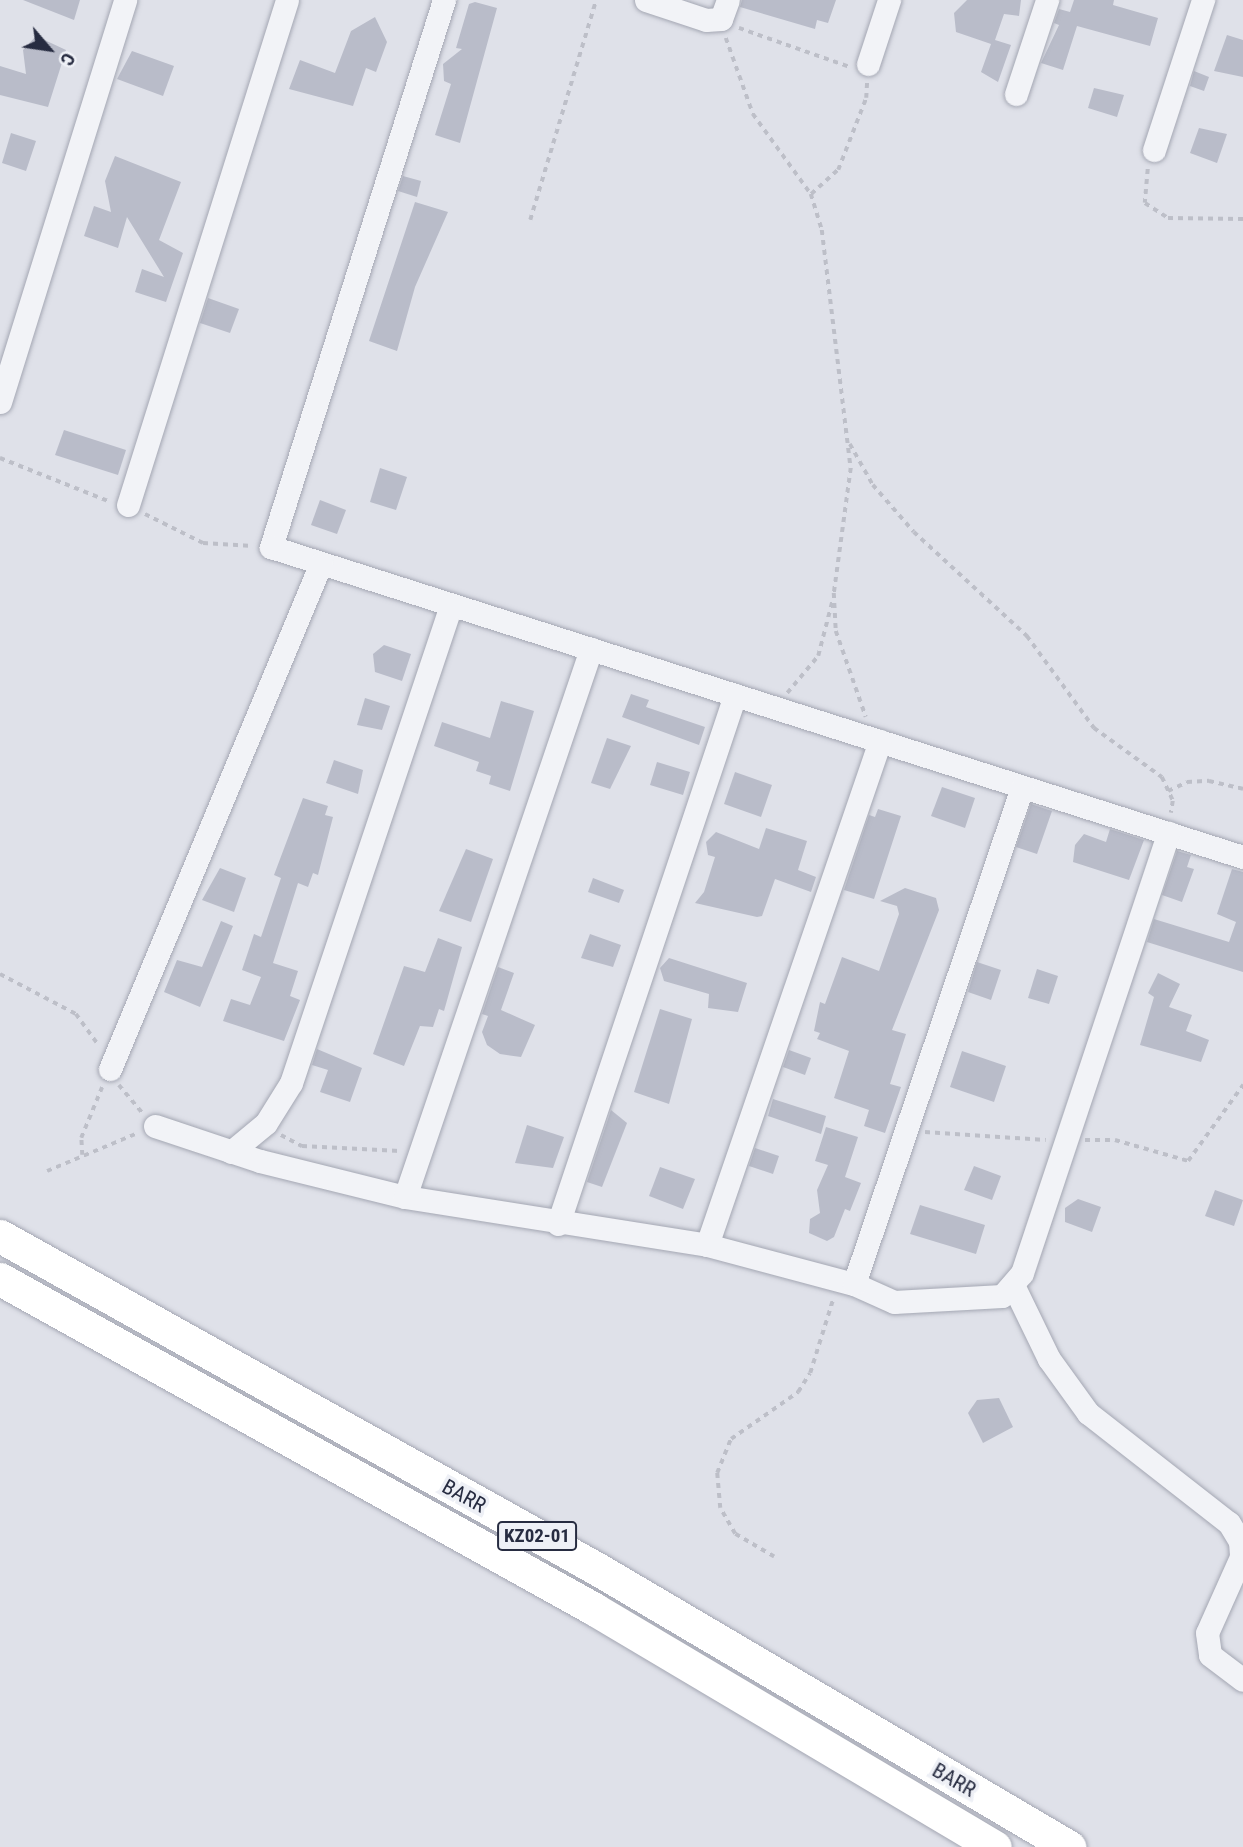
<!DOCTYPE html>
<meta charset="utf-8">
<style>
body{margin:0}
#map{position:relative;width:1243px;height:1847px;overflow:hidden;background:#dfe1e9;font-family:"Roboto Condensed",sans-serif}
div>[style]{position:absolute}
[style*='--x']{left:calc(var(--x)*1px);top:calc(var(--y)*1px);width:calc(var(--w)*1px);rotate:calc(var(--a)*1deg)}
.building>*{inset:0;background:#b9bcc9}
.path>*{height:3.5px;margin-top:-1.75px;transform-origin:0;background:repeating-linear-gradient(90deg,#bdbfc8 0 5px,transparent 0 10px)}
.roads{filter:drop-shadow(0 0 2px #a4a7b3) drop-shadow(0 0 2px #a4a7b3)}
.minor>*{height:23px;margin:-11.5px;padding:0 11.5px;transform-origin:11.5px;border-radius:11.5px;background:#f2f3f7}
.highway>*{height:33px;margin:-16.5px;padding:0 16.5px;transform-origin:16.5px;border-radius:16.5px;background:#fff}
span{translate:-50% -50%;white-space:nowrap;text-align:center;line-height:1.15;-webkit-text-stroke:7px #eef0f6;paint-order:stroke}
.shield-label span{padding:2px 5px;background:#eef0f6;border:2px solid;border-radius:5px;-webkit-text-stroke-width:0}
.shield-label{font-size:19px;color:#272c41;font-weight:700}
.street-label{font-size:21px;color:#272c41}
.north{position:absolute;left:14px;top:14px;width:70px;height:70px;-webkit-text-stroke:5px #eef0f6;paint-order:stroke;rotate:119deg;font-size:19px;font-weight:700;line-height:28px;text-align:center;color:#272c41}
.north::after{content:'';display:block;margin:auto;width:24px;height:32px;background:#272c41;clip-path:polygon(50% 0,100% 100%,50% 72%,0 100%)}
</style>
<div id="map">
<div class="building">
<i style="clip-path:polygon(23px 0,80px 0,74px 20px)"></i>
<i style="clip-path:polygon(742px 0,836px 0,828px 23px,817px 20px,815px 29px,740px 7px)"></i>
<i style="clip-path:polygon(967px 0,1021px 0,1019px 16px,1004px 14px,995px 40px,1011px 45px,998px 82px,981px 72px,991px 44px,956px 32px,954px 13px)"></i>
<i style="clip-path:polygon(1074px 0,1114px 0,1113px 5px,1158px 18px,1150px 46px,1077px 26px,1063px 70px,1041px 63px,1059px 25px,1054px 23px,1059px 9px,1070px 12px)"></i>
<i style="clip-path:polygon(475px 2px,497px 8px,460px 143px,435px 135px,451px 84px,444px 81px,443px 64px,462px 49px,456px 48px,469px 4px)"></i>
<i style="clip-path:polygon(375px 17px,387px 42px,376px 72px,366px 68px,353px 106px,289px 89px,300px 60px,335px 73px,351px 31px)"></i>
<i style="clip-path:polygon(1227px 35px,1243px 40px,1243px 77px,1214px 71px)"></i>
<i style="clip-path:polygon(36px 36px,66px 50px,48px 107px,0 95px,0 66px,26px 74px,23px 50px)"></i>
<i style="clip-path:polygon(132px 51px,174px 66px,163px 96px,117px 79px)"></i>
<i style="clip-path:polygon(1194px 71px,1209px 77px,1204px 91px,1190px 86px)"></i>
<i style="clip-path:polygon(1094px 88px,1124px 95px,1117px 117px,1088px 108px)"></i>
<i style="clip-path:polygon(1199px 128px,1227px 134px,1217px 163px,1190px 153px)"></i>
<i style="clip-path:polygon(11px 133px,36px 141px,26px 171px,2px 163px)"></i>
<i style="clip-path:polygon(115px 156px,181px 182px,159px 240px,183px 253px,166px 302px,135px 292px,142px 269px,164px 277px,127px 217px,118px 248px,84px 236px,94px 206px,111px 212px,105px 181px)"></i>
<i style="clip-path:polygon(403px 176px,421px 181px,417px 197px,398px 191px)"></i>
<i style="clip-path:polygon(415px 202px,448px 212px,415px 287px,397px 351px,369px 341px)"></i>
<i style="clip-path:polygon(208px 298px,239px 309px,230px 333px,200px 323px)"></i>
<i style="clip-path:polygon(64px 430px,126px 450px,118px 475px,55px 455px)"></i>
<i style="clip-path:polygon(380px 468px,407px 477px,396px 510px,370px 502px)"></i>
<i style="clip-path:polygon(320px 500px,346px 510px,337px 534px,311px 525px)"></i>
<i style="clip-path:polygon(384px 645px,411px 654px,402px 681px,375px 672px,373px 654px)"></i>
<i style="clip-path:polygon(631px 694px,649px 700px,646px 707px,705px 727px,699px 745px,622px 717px)"></i>
<i style="clip-path:polygon(365px 698px,390px 706px,382px 730px,357px 725px)"></i>
<i style="clip-path:polygon(501px 701px,534px 711px,510px 791px,489px 784px,491px 776px,476px 771px,479px 762px,434px 746px,442px 722px,490px 738px)"></i>
<i style="clip-path:polygon(607px 738px,631px 746px,610px 789px,591px 783px)"></i>
<i style="clip-path:polygon(334px 760px,363px 770px,358px 794px,326px 783px)"></i>
<i style="clip-path:polygon(657px 762px,690px 772px,683px 795px,650px 785px)"></i>
<i style="clip-path:polygon(735px 772px,772px 785px,761px 817px,724px 804px)"></i>
<i style="clip-path:polygon(942px 787px,975px 798px,965px 828px,931px 816px)"></i>
<i style="clip-path:polygon(303px 798px,328px 806px,325px 815px,333px 817px,318px 875px,313px 873px,308px 887px,298px 883px,273px 963px,298px 971px,290px 996px,300px 1000px,284px 1041px,223px 1021px,231px 999px,250px 1005px,261px 977px,242px 970px,254px 934px,261px 937px,281px 878px,274px 875px)"></i>
<i style="clip-path:polygon(1031px 804px,1052px 811px,1037px 854px,1016px 847px)"></i>
<i style="clip-path:polygon(878px 809px,901px 816px,874px 899px,844px 890px,869px 815px,875px 817px)"></i>
<i style="clip-path:polygon(766px 828px,807px 841px,798px 870px,816px 877px,811px 892px,775px 879px,762px 916px,757px 917px,695px 903px,704px 892px,715px 857px,708px 855px,706px 842px,716px 832px,759px 849px)"></i>
<i style="clip-path:polygon(1110px 829px,1144px 840px,1129px 880px,1073px 862px,1075px 845px,1084px 834px,1106px 842px)"></i>
<i style="clip-path:polygon(466px 849px,493px 859px,471px 922px,439px 911px)"></i>
<i style="clip-path:polygon(1177px 851px,1191px 855px,1187px 867px,1194px 869px,1182px 902px,1162px 895px)"></i>
<i style="clip-path:polygon(220px 868px,246px 878px,234px 912px,202px 900px)"></i>
<i style="clip-path:polygon(1232px 869px,1243px 872px,1243px 972px,1147px 942px,1154px 919px,1229px 942px,1236px 922px,1217px 914px)"></i>
<i style="clip-path:polygon(593px 878px,624px 890px,619px 903px,588px 892px)"></i>
<i style="clip-path:polygon(905px 888px,936px 898px,939px 910px,892px 1030px,906px 1034px,890px 1084px,901px 1087px,885px 1133px,864px 1126px,869px 1110px,834px 1098px,849px 1051px,817px 1039px,820px 1033px,814px 1031px,820px 1002px,825px 1004px,842px 957px,879px 971px,899px 914px,897px 906px,880px 901px)"></i>
<i style="clip-path:polygon(221px 921px,233px 926px,200px 1007px,164px 992px,177px 960px,202px 967px)"></i>
<i style="clip-path:polygon(590px 934px,621px 945px,613px 967px,581px 958px)"></i>
<i style="clip-path:polygon(438px 938px,462px 947px,444px 1011px,439px 1009px,433px 1027px,420px 1026px,404px 1066px,373px 1054px,404px 966px,425px 972px)"></i>
<i style="clip-path:polygon(669px 958px,747px 983px,738px 1012px,708px 1008px,709px 994px,664px 981px,660px 968px)"></i>
<i style="clip-path:polygon(977px 962px,1001px 970px,991px 1000px,968px 992px)"></i>
<i style="clip-path:polygon(498px 967px,514px 973px,501px 1010px,535px 1025px,521px 1057px,500px 1054px,487px 1045px,482px 1032px,488px 1016px,482px 1014px)"></i>
<i style="clip-path:polygon(1037px 969px,1058px 976px,1049px 1004px,1028px 998px)"></i>
<i style="clip-path:polygon(1158px 973px,1180px 984px,1169px 1007px,1192px 1015px,1186px 1031px,1209px 1040px,1201px 1062px,1140px 1045px,1154px 997px,1148px 993px)"></i>
<i style="clip-path:polygon(660px 1009px,692px 1019px,669px 1104px,634px 1092px)"></i>
<i style="clip-path:polygon(317px 1049px,362px 1068px,350px 1102px,320px 1092px,328px 1070px,312px 1065px)"></i>
<i style="clip-path:polygon(789px 1050px,811px 1058px,805px 1075px,783px 1067px)"></i>
<i style="clip-path:polygon(962px 1051px,1006px 1066px,994px 1102px,950px 1087px)"></i>
<i style="clip-path:polygon(773px 1099px,826px 1116px,821px 1134px,768px 1116px)"></i>
<i style="clip-path:polygon(611px 1110px,627px 1123px,602px 1187px,587px 1182px)"></i>
<i style="clip-path:polygon(527px 1125px,564px 1137px,553px 1168px,515px 1163px)"></i>
<i style="clip-path:polygon(826px 1127px,858px 1137px,845px 1177px,861px 1183px,850px 1211px,845px 1209px,834px 1237px,827px 1241px,809px 1233px,810px 1219px,820px 1213px,817px 1190px,828px 1165px,815px 1161px)"></i>
<i style="clip-path:polygon(755px 1148px,779px 1156px,773px 1174px,749px 1166px)"></i>
<i style="clip-path:polygon(974px 1166px,1001px 1176px,992px 1200px,964px 1190px)"></i>
<i style="clip-path:polygon(660px 1167px,695px 1179px,683px 1209px,649px 1196px)"></i>
<i style="clip-path:polygon(1215px 1190px,1243px 1200px,1234px 1226px,1205px 1216px)"></i>
<i style="clip-path:polygon(1078px 1199px,1101px 1207px,1092px 1232px,1065px 1222px,1065px 1208px)"></i>
<i style="clip-path:polygon(920px 1205px,985px 1225px,976px 1254px,910px 1234px)"></i>
<i style="clip-path:polygon(999px 1398px,1013px 1427px,983px 1443px,968px 1413px,977px 1400px)"></i>
</div>
<div class="path">
<i style="--x:739;--y:28;--w:118;--a:19.4"></i>
<i style="--x:726;--y:38;--w:81;--a:70.4"></i>
<i style="--x:753;--y:114;--w:99;--a:54.1"></i>
<i style="--x:811;--y:194;--w:38;--a:73"></i>
<i style="--x:822;--y:230;--w:240;--a:83.1"></i>
<i style="--x:851;--y:468;--w:126;--a:97.7"></i>
<i style="--x:834;--y:593;--w:38;--a:87"></i>
<i style="--x:836;--y:631;--w:91;--a:70.8"></i>
<i style="--x:1148;--y:169;--w:34;--a:95"></i>
<i style="--x:1145;--y:203;--w:27;--a:33"></i>
<i style="--x:1168;--y:218;--w:75;--a:0.8"></i>
<i style="--x:811;--y:194;--w:36;--a:-42"></i>
<i style="--x:838;--y:170;--w:77;--a:-68.7"></i>
<i style="--x:866;--y:98;--w:17;--a:-87"></i>
<i style="--x:530;--y:220;--w:230;--a:-73.3"></i>
<i style="--x:850;--y:444;--w:47;--a:60.7"></i>
<i style="--x:873;--y:485;--w:62;--a:48.9"></i>
<i style="--x:914;--y:532;--w:154;--a:42.6"></i>
<i style="--x:1027;--y:636;--w:114;--a:53.9"></i>
<i style="--x:1094;--y:728;--w:84;--a:35.8"></i>
<i style="--x:1162;--y:777;--w:26;--a:65"></i>
<i style="--x:1173;--y:801;--w:12;--a:99"></i>
<i style="--x:0;--y:458;--w:116;--a:21.7"></i>
<i style="--x:145;--y:514;--w:65;--a:26.6"></i>
<i style="--x:203;--y:543;--w:50;--a:3.4"></i>
<i style="--x:787;--y:693;--w:48;--a:-50"></i>
<i style="--x:818;--y:656;--w:60;--a:-75.5"></i>
<i style="--x:1168;--y:791;--w:21;--a:-25"></i>
<i style="--x:1187;--y:782;--w:22;--a:-3"></i>
<i style="--x:1209;--y:781;--w:35;--a:13"></i>
<i style="--x:0;--y:974;--w:86;--a:27.8"></i>
<i style="--x:76;--y:1014;--w:37;--a:54"></i>
<i style="--x:119;--y:1085;--w:38;--a:50"></i>
<i style="--x:925;--y:1132;--w:121;--a:3.8"></i>
<i style="--x:281;--y:1135;--w:24;--a:28"></i>
<i style="--x:302;--y:1146;--w:98;--a:2.9"></i>
<i style="--x:1085;--y:1140;--w:30;--a:0"></i>
<i style="--x:1115;--y:1140;--w:76;--a:16"></i>
<i style="--x:1188;--y:1161;--w:94;--a:-54.1"></i>
<i style="--x:82;--y:1155;--w:17;--a:-93"></i>
<i style="--x:81;--y:1138;--w:55;--a:-67.6"></i>
<i style="--x:47;--y:1171;--w:99;--a:-22.7"></i>
<i style="--x:774;--y:1557;--w:45;--a:-149.5"></i>
<i style="--x:735;--y:1534;--w:30;--a:-120"></i>
<i style="--x:720;--y:1508;--w:35;--a:-95"></i>
<i style="--x:717;--y:1473;--w:37;--a:-68"></i>
<i style="--x:731;--y:1439;--w:82;--a:-35"></i>
<i style="--x:798;--y:1392;--w:22;--a:-58"></i>
<i style="--x:810;--y:1373;--w:77;--a:-72.7"></i>
</div>
<div class="roads">
<div class="minor">
<i style="--x:444;--y:0;--w:574;--a:107.55"></i>
<i style="--x:271;--y:547;--w:1020;--a:17.69"></i>
<i style="--x:646;--y:0;--w:63;--a:18.4"></i>
<i style="--x:706;--y:20;--w:15;--a:-4"></i>
<i style="--x:721;--y:19;--w:20;--a:-70"></i>
<i style="--x:868;--y:64;--w:67;--a:-71.8"></i>
<i style="--x:1016;--y:94;--w:99;--a:-71.7"></i>
<i style="--x:1154;--y:150;--w:158;--a:-71.9"></i>
<i style="--x:0;--y:402;--w:421;--a:-72.7"></i>
<i style="--x:128;--y:505;--w:529;--a:-72.52"></i>
<i style="--x:110;--y:1069;--w:548;--a:-67.36"></i>
<i style="--x:155;--y:1126;--w:111;--a:18.4"></i>
<i style="--x:260;--y:1161;--w:149;--a:13.9"></i>
<i style="--x:405;--y:1197;--w:306;--a:9"></i>
<i style="--x:707;--y:1245;--w:152;--a:14.9"></i>
<i style="--x:854;--y:1284;--w:44;--a:24.2"></i>
<i style="--x:894;--y:1302;--w:108;--a:-3.2"></i>
<i style="--x:1002;--y:1296;--w:30;--a:-49"></i>
<i style="--x:1022;--y:1273;--w:464;--a:-71.6"></i>
<i style="--x:231;--y:1152;--w:45;--a:-39.6"></i>
<i style="--x:266;--y:1123;--w:47;--a:-58"></i>
<i style="--x:291;--y:1083;--w:504;--a:-71.49"></i>
<i style="--x:405;--y:1197;--w:579;--a:-71.25"></i>
<i style="--x:558;--y:1224;--w:558;--a:-71.5"></i>
<i style="--x:707;--y:1245;--w:533;--a:-71.06"></i>
<i style="--x:854;--y:1284;--w:525;--a:-71.32"></i>
<i style="--x:1014;--y:1287;--w:80;--a:64.1"></i>
<i style="--x:1049;--y:1359;--w:67;--a:54.2"></i>
<i style="--x:1088;--y:1413;--w:179;--a:38"></i>
<i style="--x:1229;--y:1523;--w:21;--a:59"></i>
<i style="--x:1240;--y:1541;--w:16;--a:86"></i>
<i style="--x:1241;--y:1557;--w:83;--a:114.1"></i>
<i style="--x:1207;--y:1633;--w:22;--a:82"></i>
<i style="--x:1210;--y:1655;--w:41;--a:37.1"></i>
</div>
<div class="highway">
<i style="--x:0;--y:1236;--w:686;--a:29.14"></i>
<i style="--x:599;--y:1570;--w:546;--a:30.51"></i>
<i style="--x:0;--y:1279;--w:680;--a:29.05"></i>
<i style="--x:594;--y:1609;--w:466;--a:30.7"></i>
</div>
</div>
<div class="shield-label">
<span style="left:537px;top:1536px">KZ02-01</span>
</div>
<div class="street-label">
<span style="left:464px;top:1496px;rotate:29deg">BARR</span>
<span style="left:954px;top:1780px;rotate:30deg">BARR</span>
</div>
<div class="north">С</div>
</div>
